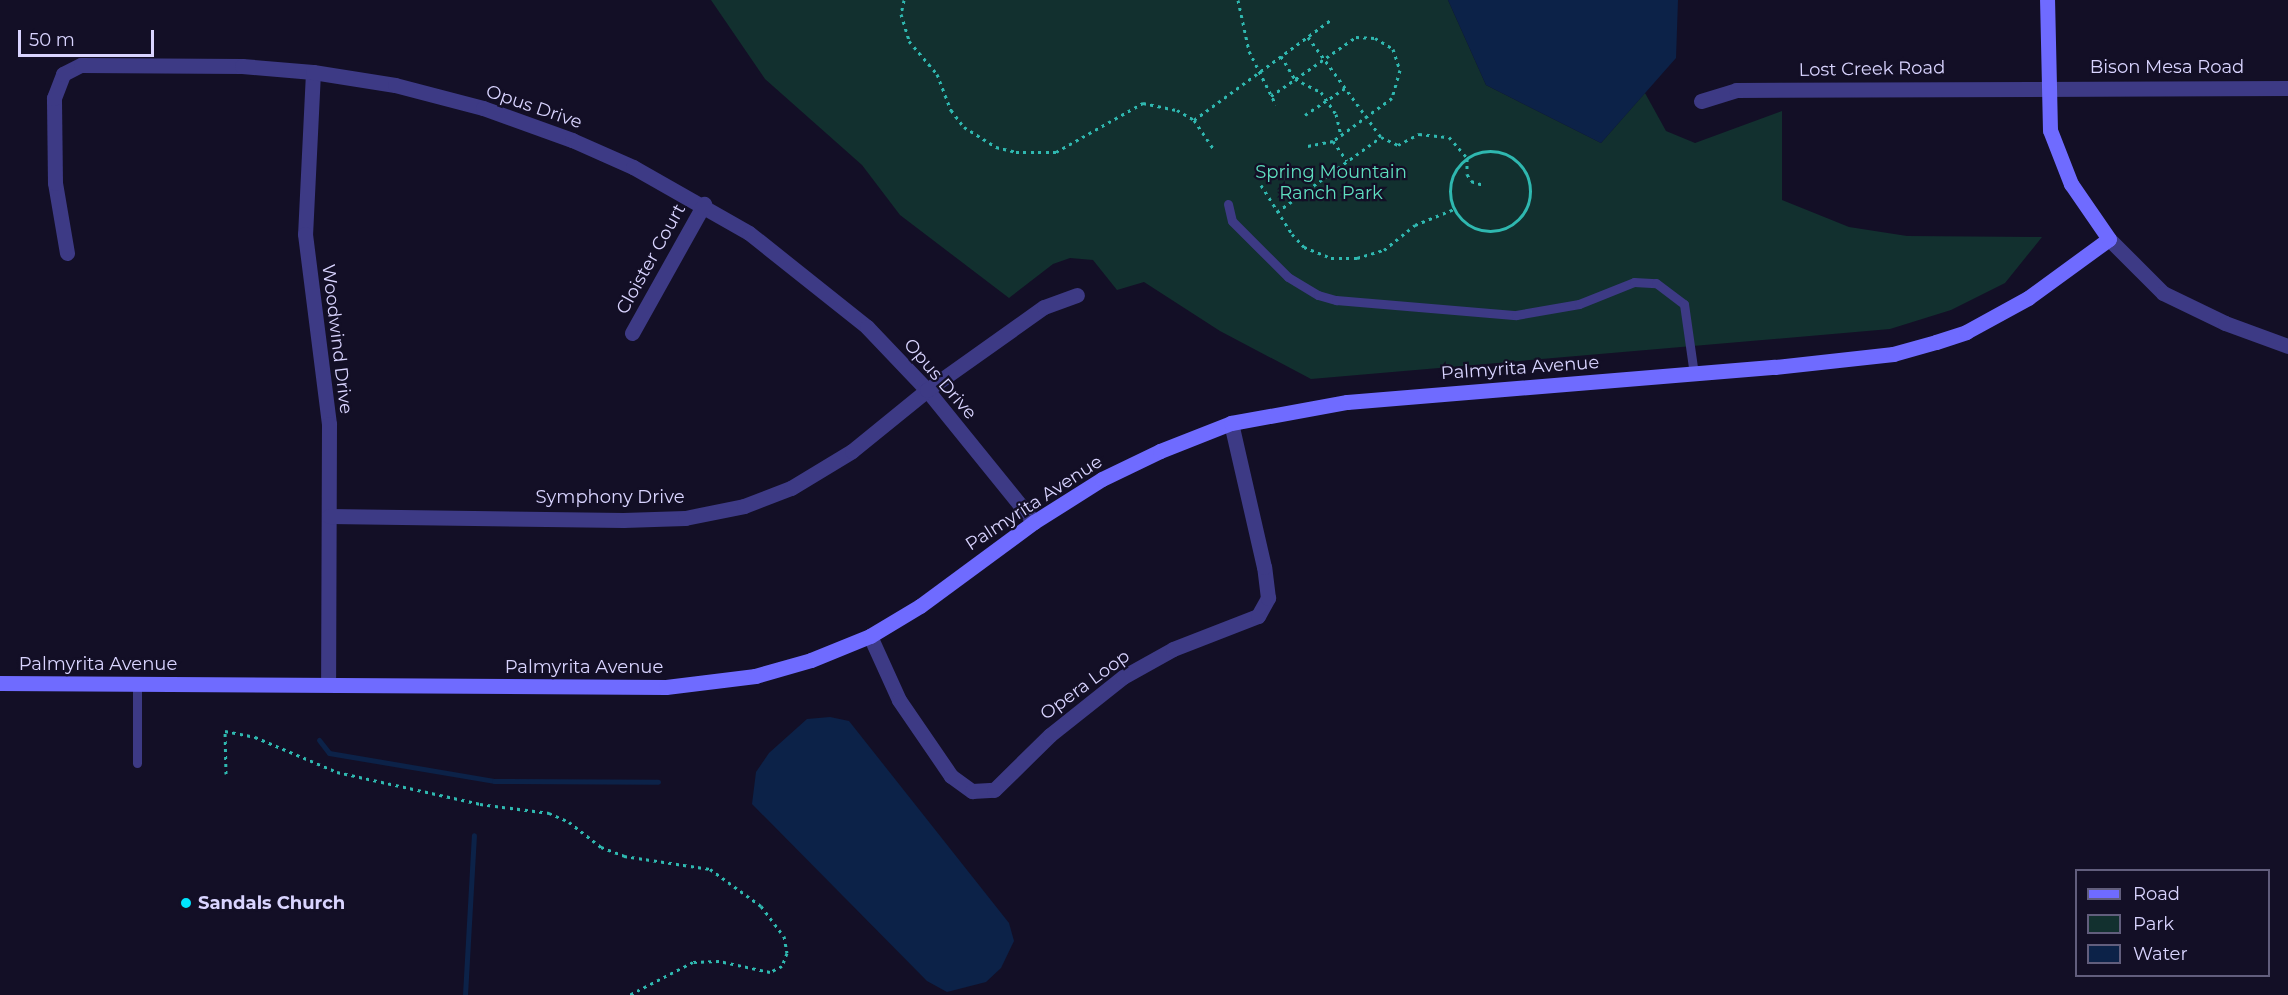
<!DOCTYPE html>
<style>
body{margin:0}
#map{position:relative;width:2288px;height:995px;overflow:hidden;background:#130f26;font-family:Montserrat,sans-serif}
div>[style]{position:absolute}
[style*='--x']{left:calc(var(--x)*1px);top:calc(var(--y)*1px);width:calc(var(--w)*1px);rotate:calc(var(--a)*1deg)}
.green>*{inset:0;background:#12302f}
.water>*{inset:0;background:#0c2248}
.stream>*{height:5px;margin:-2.5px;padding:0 2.5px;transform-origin:2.5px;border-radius:2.5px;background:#0c2248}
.path>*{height:3px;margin-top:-1.5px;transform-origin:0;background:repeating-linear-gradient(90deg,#2fb8b0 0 3px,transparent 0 7.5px)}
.path>.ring{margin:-1.5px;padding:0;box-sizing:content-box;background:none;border:3px solid #2fb8b0;border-radius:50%}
.lane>*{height:9px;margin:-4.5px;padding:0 4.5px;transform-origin:4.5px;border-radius:4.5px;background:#3d3a85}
.street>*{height:15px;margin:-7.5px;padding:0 7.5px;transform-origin:7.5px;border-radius:7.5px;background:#3d3a85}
.secondary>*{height:15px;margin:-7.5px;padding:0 7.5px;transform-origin:7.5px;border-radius:7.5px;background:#6f6bff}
.dots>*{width:16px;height:16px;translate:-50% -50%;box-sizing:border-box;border:3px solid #130f26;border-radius:50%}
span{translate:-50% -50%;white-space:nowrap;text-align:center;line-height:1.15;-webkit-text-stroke:4.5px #130f26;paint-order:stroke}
.street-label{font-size:18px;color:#d9d4ff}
.park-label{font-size:18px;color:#5fe0c0}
.poi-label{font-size:18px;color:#d9d4ff;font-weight:700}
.left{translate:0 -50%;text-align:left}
.legend{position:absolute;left:2075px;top:869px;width:195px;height:108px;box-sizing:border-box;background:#130f26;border:2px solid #625e7d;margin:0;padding:8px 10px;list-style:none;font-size:18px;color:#d9d4ff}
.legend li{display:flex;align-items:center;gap:12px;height:30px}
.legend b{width:30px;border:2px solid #625e7d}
.scale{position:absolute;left:18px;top:30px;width:136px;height:27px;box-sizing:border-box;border:3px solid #d9d4ff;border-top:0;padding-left:8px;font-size:18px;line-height:21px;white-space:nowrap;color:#d9d4ff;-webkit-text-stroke:4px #130f26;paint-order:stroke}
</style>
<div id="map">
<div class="green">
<i style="clip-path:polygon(711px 0,1448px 0,1486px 85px,1601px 143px,1645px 93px,1666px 131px,1695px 143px,1782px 111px,1782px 200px,1849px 227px,1907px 236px,2042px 237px,2005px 283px,1951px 310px,1890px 329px,1311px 379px,1220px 331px,1144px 282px,1117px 290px,1093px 260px,1070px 258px,1053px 264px,1009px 298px,900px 215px,862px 165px,765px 79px)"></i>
</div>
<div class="water">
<i style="clip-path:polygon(1448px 0,1678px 0,1676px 58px,1601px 143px,1486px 85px)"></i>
<i style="clip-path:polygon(830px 717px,849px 721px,1009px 923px,1014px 941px,1001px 968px,986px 982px,947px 992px,927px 981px,752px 804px,756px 772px,769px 753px,807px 719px)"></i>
</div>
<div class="stream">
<i style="--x:319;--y:740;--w:16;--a:52"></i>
<i style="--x:329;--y:753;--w:167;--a:9.6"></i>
<i style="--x:494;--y:781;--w:164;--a:0.3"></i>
<i style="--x:465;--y:995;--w:160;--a:-86.8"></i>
</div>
<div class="path">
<i style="--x:904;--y:0;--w:14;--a:102"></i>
<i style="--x:901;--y:14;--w:28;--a:73"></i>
<i style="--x:909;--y:41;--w:43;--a:49.7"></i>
<i style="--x:937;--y:74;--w:39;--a:69"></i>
<i style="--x:951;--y:110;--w:21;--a:53"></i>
<i style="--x:964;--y:127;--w:38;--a:32"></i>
<i style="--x:996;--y:147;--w:21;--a:14"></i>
<i style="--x:1016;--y:152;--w:40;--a:0"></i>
<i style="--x:1056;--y:152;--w:100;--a:-29.4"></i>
<i style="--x:1143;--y:103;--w:35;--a:12"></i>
<i style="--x:1177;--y:110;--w:20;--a:30"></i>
<i style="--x:1194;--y:120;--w:34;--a:56"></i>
<i style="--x:1238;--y:0;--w:52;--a:77.8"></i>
<i style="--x:1249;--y:51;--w:60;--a:63.4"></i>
<i style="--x:1308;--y:37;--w:124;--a:53.9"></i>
<i style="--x:1381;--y:137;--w:19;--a:25"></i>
<i style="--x:1398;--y:145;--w:24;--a:-28"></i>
<i style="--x:1419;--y:134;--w:30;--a:6"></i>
<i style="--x:1449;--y:137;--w:28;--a:49"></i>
<i style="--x:1467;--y:158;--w:16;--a:90"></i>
<i style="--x:1467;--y:174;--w:8;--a:60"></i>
<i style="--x:1471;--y:181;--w:13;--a:18"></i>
<i style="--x:1281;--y:56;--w:27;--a:59"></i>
<i style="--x:1295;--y:79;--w:29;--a:27"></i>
<i style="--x:1321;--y:92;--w:27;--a:56"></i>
<i style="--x:1336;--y:114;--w:23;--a:77"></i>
<i style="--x:1271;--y:96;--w:103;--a:-34.8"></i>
<i style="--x:1356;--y:37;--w:19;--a:3"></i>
<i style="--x:1375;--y:38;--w:21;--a:31"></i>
<i style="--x:1393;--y:49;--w:22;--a:72"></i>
<i style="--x:1400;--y:70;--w:29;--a:106"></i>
<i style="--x:1392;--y:98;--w:73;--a:143.9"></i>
<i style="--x:1333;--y:141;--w:26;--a:169"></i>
<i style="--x:1305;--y:115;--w:48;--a:-34"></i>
<i style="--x:1194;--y:120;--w:171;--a:-36.2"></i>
<i style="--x:1333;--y:141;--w:24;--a:55"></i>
<i class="ring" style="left:1450px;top:151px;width:77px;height:77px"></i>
<i style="--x:1261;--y:185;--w:58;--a:57.7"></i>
<i style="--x:1292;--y:234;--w:18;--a:47"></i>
<i style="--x:1304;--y:247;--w:29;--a:22"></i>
<i style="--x:1331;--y:258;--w:26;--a:0"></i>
<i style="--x:1357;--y:258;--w:28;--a:-17"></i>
<i style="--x:1384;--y:250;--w:40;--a:-39"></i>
<i style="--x:1415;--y:225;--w:42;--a:-22.3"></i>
<i style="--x:1277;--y:212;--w:128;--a:-35.8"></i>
<i style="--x:226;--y:774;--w:43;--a:-91.3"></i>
<i style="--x:225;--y:731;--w:31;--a:11"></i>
<i style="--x:255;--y:737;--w:89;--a:23.1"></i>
<i style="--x:337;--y:772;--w:147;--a:12.6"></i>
<i style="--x:480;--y:804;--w:70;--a:7.4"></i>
<i style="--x:549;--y:813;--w:22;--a:24"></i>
<i style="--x:569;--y:822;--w:41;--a:38"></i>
<i style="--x:601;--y:847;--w:25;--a:21"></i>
<i style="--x:624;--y:856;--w:87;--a:8.6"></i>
<i style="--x:710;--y:869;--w:63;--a:36"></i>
<i style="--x:761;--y:906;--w:38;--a:53"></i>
<i style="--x:784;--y:936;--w:17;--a:80"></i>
<i style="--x:787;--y:953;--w:14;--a:111"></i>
<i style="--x:782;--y:966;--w:13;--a:153"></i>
<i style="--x:770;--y:972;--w:52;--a:-167.8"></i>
<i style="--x:719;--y:961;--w:26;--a:178"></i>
<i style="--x:693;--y:962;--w:72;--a:152.7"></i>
</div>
<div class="lane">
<i style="--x:1228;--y:204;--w:17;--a:77"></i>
<i style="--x:1232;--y:221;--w:79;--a:45"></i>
<i style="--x:1288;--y:277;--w:35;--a:31"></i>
<i style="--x:1318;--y:295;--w:19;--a:16"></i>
<i style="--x:1336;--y:300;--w:181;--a:4.8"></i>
<i style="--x:1516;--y:315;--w:64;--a:-9.9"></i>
<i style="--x:1579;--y:304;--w:59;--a:-21.8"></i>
<i style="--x:1634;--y:282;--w:22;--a:3"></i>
<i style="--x:1656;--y:283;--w:35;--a:37"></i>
<i style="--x:1684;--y:304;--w:71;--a:81.9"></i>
<i style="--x:137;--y:683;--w:80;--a:90"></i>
</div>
<div class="street">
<i style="--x:313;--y:72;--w:162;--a:92.8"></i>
<i style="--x:305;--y:234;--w:192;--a:82.8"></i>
<i style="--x:329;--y:424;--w:260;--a:90.2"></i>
<i style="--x:1701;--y:101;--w:37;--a:-17"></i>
<i style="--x:1736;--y:90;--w:552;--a:-0.21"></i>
<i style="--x:2109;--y:239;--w:76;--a:45"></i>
<i style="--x:2163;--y:293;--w:69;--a:25.8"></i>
<i style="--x:2225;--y:323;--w:67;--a:20.1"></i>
<i style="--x:67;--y:253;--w:71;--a:-99.7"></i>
<i style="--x:55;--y:183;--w:85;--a:-90.7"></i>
<i style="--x:54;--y:98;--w:26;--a:-69"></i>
<i style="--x:63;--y:74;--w:20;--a:-27"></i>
<i style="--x:81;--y:65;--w:161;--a:0.4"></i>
<i style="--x:242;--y:66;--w:71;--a:4.8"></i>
<i style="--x:313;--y:72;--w:83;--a:9"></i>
<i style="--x:395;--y:85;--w:91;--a:14.6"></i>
<i style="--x:483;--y:108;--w:95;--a:19.8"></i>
<i style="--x:572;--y:140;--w:67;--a:23.9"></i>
<i style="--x:633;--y:167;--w:133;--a:29.6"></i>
<i style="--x:749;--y:233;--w:151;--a:38.5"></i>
<i style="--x:867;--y:327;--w:87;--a:46.4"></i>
<i style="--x:927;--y:390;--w:170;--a:51"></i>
<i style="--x:632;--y:333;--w:148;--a:-60.8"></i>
<i style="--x:329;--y:516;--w:294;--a:0.8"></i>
<i style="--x:623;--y:520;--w:62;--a:-1.8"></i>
<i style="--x:685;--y:518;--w:60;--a:-11.5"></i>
<i style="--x:744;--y:506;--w:50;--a:-21"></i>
<i style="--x:791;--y:488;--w:71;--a:-31.2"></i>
<i style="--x:852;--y:451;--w:97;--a:-39.1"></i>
<i style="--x:927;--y:390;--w:143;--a:-35.4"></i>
<i style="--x:1044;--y:307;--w:35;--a:-20"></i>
<i style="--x:870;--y:636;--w:70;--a:65.6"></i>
<i style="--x:899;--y:700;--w:92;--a:55.6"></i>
<i style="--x:951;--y:776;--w:26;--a:36"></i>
<i style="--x:972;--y:791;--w:22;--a:-3"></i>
<i style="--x:994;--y:790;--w:78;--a:-44.5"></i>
<i style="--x:1050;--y:735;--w:93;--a:-38.5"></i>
<i style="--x:1123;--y:677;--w:57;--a:-29.2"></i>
<i style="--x:1173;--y:649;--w:91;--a:-21.2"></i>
<i style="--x:1258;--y:616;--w:21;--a:-61"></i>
<i style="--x:1268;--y:598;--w:31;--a:-97"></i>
<i style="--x:1264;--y:567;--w:148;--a:-102.9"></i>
</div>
<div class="secondary">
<i style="--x:0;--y:683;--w:666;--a:0.34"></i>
<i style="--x:666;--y:687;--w:90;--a:-7"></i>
<i style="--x:755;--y:676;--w:58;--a:-15.9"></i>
<i style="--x:811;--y:660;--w:64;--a:-22.1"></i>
<i style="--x:870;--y:636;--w:58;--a:-31"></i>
<i style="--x:920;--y:606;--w:142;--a:-36.4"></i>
<i style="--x:1034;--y:522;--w:80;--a:-32.3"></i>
<i style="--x:1102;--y:479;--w:64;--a:-25.8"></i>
<i style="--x:1160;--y:451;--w:76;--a:-21.5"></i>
<i style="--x:1231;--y:423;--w:118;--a:-10.3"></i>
<i style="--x:1347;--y:402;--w:429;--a:-4.7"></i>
<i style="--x:1775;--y:367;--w:119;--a:-6.3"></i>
<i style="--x:1893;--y:354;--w:45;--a:-15.6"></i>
<i style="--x:1936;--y:342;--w:32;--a:-18"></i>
<i style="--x:1966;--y:332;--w:71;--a:-28.7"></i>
<i style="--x:2028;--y:298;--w:100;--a:-36.1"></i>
<i style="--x:2109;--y:239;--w:67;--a:-124.6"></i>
<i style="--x:2071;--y:184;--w:58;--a:-111.3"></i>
<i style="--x:2050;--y:130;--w:130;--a:-91.3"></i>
</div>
<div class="dots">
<i style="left:186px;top:903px;background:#00e5ff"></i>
</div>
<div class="street-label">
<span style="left:2167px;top:67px">Bison Mesa Road</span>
<span style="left:1872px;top:69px;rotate:-1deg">Lost Creek Road</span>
<span style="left:534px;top:107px;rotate:19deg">Opus Drive</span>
<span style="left:651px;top:259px;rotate:-61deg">Cloister Court</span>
<span style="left:337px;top:339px;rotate:83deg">Woodwind Drive</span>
<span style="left:1520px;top:368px;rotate:-4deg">Palmyrita Avenue</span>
<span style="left:940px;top:379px;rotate:49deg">Opus Drive</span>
<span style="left:610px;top:497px">Symphony Drive</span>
<span style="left:1034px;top:503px;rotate:-33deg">Palmyrita Avenue</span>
<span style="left:98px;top:664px">Palmyrita Avenue</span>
<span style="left:584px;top:667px">Palmyrita Avenue</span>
<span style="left:1085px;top:685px;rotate:-36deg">Opera Loop</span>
</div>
<div class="park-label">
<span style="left:1331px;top:183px">Spring Mountain<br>Ranch Park</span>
</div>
<div class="poi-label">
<span class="left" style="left:198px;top:903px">Sandals Church</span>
</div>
<ul class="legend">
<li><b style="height:8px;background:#6f6bff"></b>Road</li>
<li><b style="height:16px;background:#12302f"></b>Park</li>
<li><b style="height:16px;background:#0c2248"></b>Water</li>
</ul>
<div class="scale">50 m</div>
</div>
